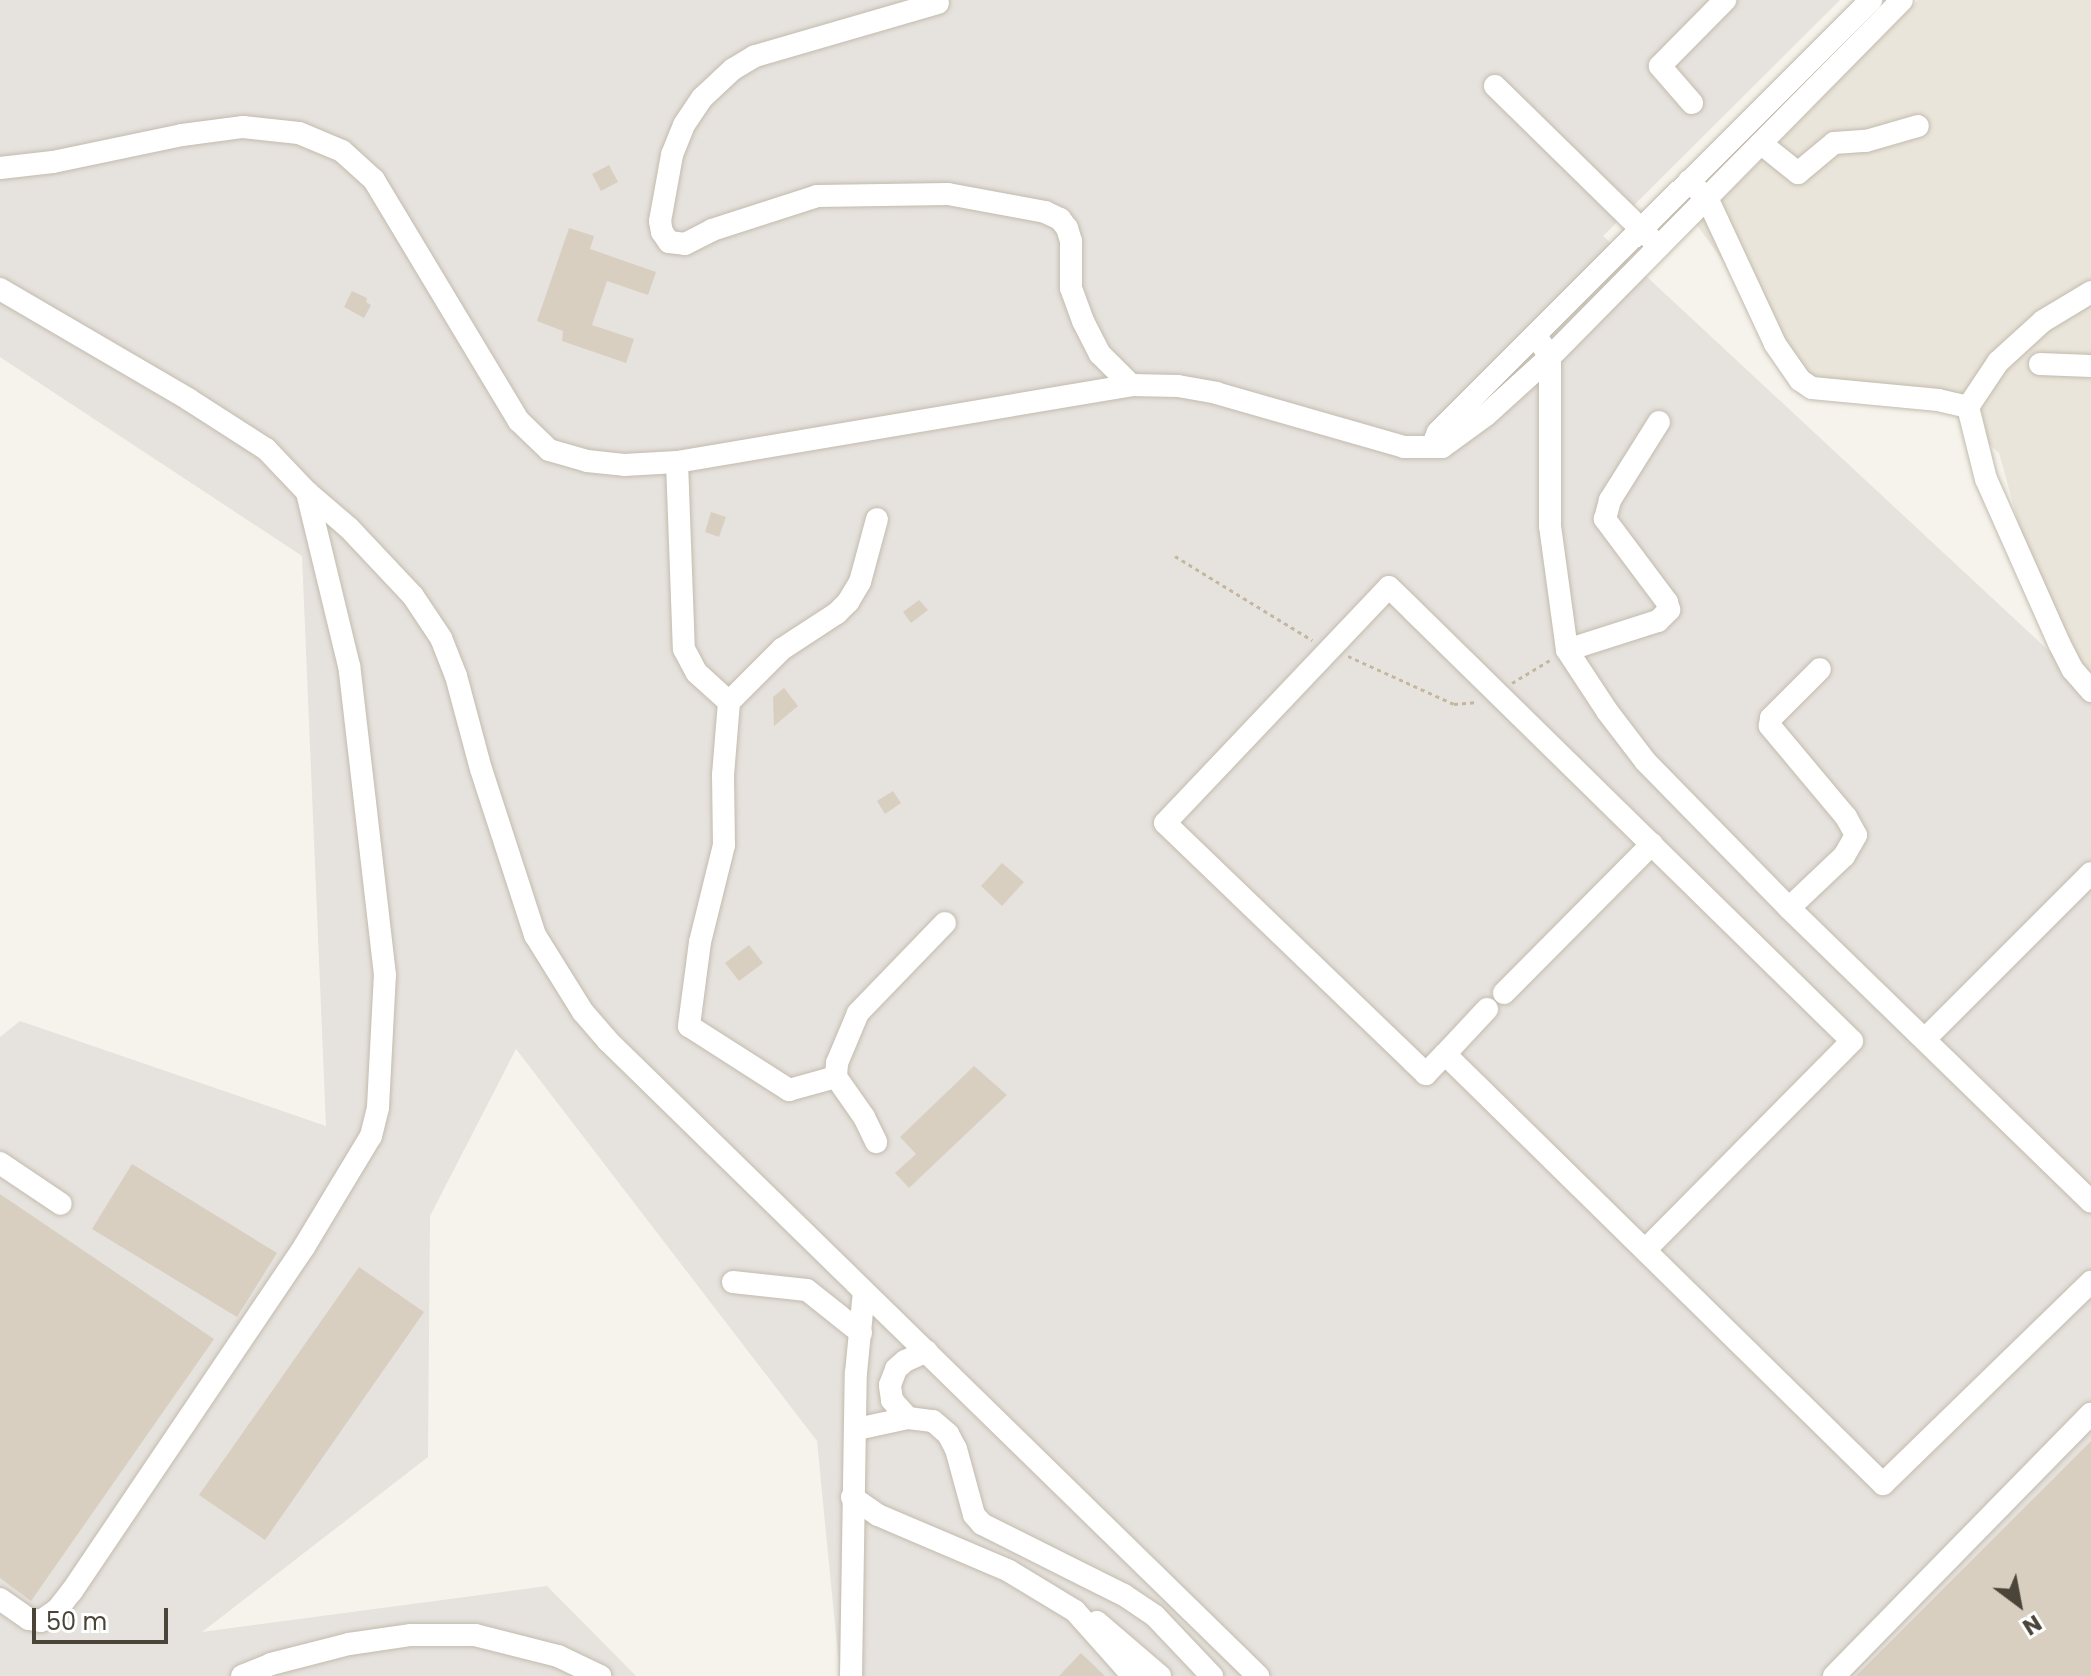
<!DOCTYPE html>
<style>
body{margin:0}
#map{position:relative;width:2091px;height:1676px;overflow:hidden;background:#f6f3ec;font-family:Poppins,sans-serif}
div>[style]{position:absolute}
[style*='--x']{left:calc(var(--x)*1px);top:calc(var(--y)*1px);width:calc(var(--w)*1px);rotate:calc(var(--a)*1deg)}
.residential>*{inset:0;background:#eae5da}
.industrial>*{inset:0;background:#e6e2dd}
.building>*{inset:0;background:#d8cfc1}
.path>*{height:3px;margin-top:-1.5px;transform-origin:0;background:repeating-linear-gradient(90deg,#c4b79f 0 4px,transparent 0 8px)}
.roads{filter:drop-shadow(0 0 2px #c2bbae) drop-shadow(0 0 2px #c2bbae)}
.minor>*{height:22px;margin:-11px;padding:0 11px;transform-origin:11px;border-radius:11px;background:#fff}
span{translate:-50% -50%;white-space:nowrap;text-align:center;line-height:1.15;-webkit-text-stroke:6px #fff;paint-order:stroke}
.north{position:absolute;left:1979px;top:1564px;width:80px;height:80px;-webkit-text-stroke:6px #fff;paint-order:stroke;rotate:148deg;font-size:22px;font-weight:700;line-height:32px;text-align:center;color:#4b4439}
.north::after{content:'';display:block;margin:auto;width:28px;height:36px;background:#4b4439;clip-path:polygon(50% 0,100% 100%,50% 72%,0 100%)}
.scale{position:absolute;left:32px;top:1608px;width:136px;height:36px;box-sizing:border-box;border:4px solid #4b4439;border-top:0;padding-left:10px;font-size:24px;line-height:28px;white-space:nowrap;color:#4b4439;-webkit-text-stroke:6px #fff;paint-order:stroke}
</style>
<div id="map">
<div class="residential">
<i style="clip-path:polygon(1918px 0,2091px 0,2091px 690px,2056px 658px,1999px 453px,1935px 396px,1820px 397px,1697px 225px)"></i>
</div>
<div class="industrial">
<i style="clip-path:polygon(0 0,1840px 0,1603px 236px,2091px 690px,2091px 1676px,840px 1676px,817px 1441px,516px 1049px,430px 1216px,428px 1457px,202px 1632px,547px 1586px,636px 1676px,0 1676px,0 1037px,20px 1021px,326px 1126px,302px 556px,0 357px)"></i>
</div>
<div class="building">
<i style="clip-path:polygon(609px 165px,618px 182px,601px 191px,592px 174px)"></i>
<i style="clip-path:polygon(569px 228px,594px 236px,590px 249px,656px 272px,648px 295px,607px 281px,592px 325px,634px 339px,626px 363px,562px 341px,563px 331px,537px 321px)"></i>
<i style="clip-path:polygon(352px 291px,367px 298px,366px 302px,371px 305px,364px 318px,344px 307px)"></i>
<i style="clip-path:polygon(711px 512px,726px 517px,719px 537px,705px 532px)"></i>
<i style="clip-path:polygon(919px 600px,928px 610px,911px 623px,903px 612px)"></i>
<i style="clip-path:polygon(784px 688px,798px 706px,774px 726px,773px 697px)"></i>
<i style="clip-path:polygon(893px 791px,901px 803px,885px 814px,877px 801px)"></i>
<i style="clip-path:polygon(1002px 863px,1024px 882px,1002px 906px,981px 886px)"></i>
<i style="clip-path:polygon(749px 945px,763px 963px,739px 981px,725px 963px)"></i>
<i style="clip-path:polygon(974px 1066px,1007px 1095px,909px 1188px,895px 1173px,916px 1154px,900px 1137px)"></i>
<i style="clip-path:polygon(132px 1164px,277px 1253px,237px 1317px,92px 1229px)"></i>
<i style="clip-path:polygon(0 1194px,214px 1339px,31px 1601px,0 1578px)"></i>
<i style="clip-path:polygon(359px 1267px,424px 1312px,265px 1540px,199px 1495px)"></i>
<i style="clip-path:polygon(2091px 1441px,2091px 1676px,1856px 1676px)"></i>
<i style="clip-path:polygon(1081px 1653px,1105px 1676px,1059px 1676px)"></i>
</div>
<div class="path">
<i style="--x:1175;--y:556;--w:161;--a:31.5"></i>
<i style="--x:1348;--y:656;--w:116;--a:24.4"></i>
<i style="--x:1454;--y:704;--w:24;--a:-5"></i>
<i style="--x:1512;--y:683;--w:44;--a:-31.2"></i>
</div>
<div class="roads">
<div class="minor">
<i style="--x:938;--y:3;--w:191;--a:163.8"></i>
<i style="--x:755;--y:56;--w:26;--a:149"></i>
<i style="--x:733;--y:69;--w:42;--a:136.9"></i>
<i style="--x:702;--y:98;--w:32;--a:124"></i>
<i style="--x:684;--y:125;--w:32;--a:112"></i>
<i style="--x:672;--y:155;--w:67;--a:100.3"></i>
<i style="--x:660;--y:221;--w:11;--a:80"></i>
<i style="--x:662;--y:232;--w:12;--a:55"></i>
<i style="--x:669;--y:242;--w:16;--a:7"></i>
<i style="--x:685;--y:244;--w:30;--a:-27"></i>
<i style="--x:712;--y:230;--w:110;--a:-17.9"></i>
<i style="--x:817;--y:196;--w:131;--a:-0.9"></i>
<i style="--x:948;--y:194;--w:99;--a:10.5"></i>
<i style="--x:1045;--y:212;--w:17;--a:25"></i>
<i style="--x:1060;--y:219;--w:11;--a:52"></i>
<i style="--x:1067;--y:228;--w:14;--a:73"></i>
<i style="--x:1071;--y:241;--w:47;--a:90"></i>
<i style="--x:1071;--y:288;--w:35;--a:70"></i>
<i style="--x:1083;--y:321;--w:37;--a:63"></i>
<i style="--x:1100;--y:354;--w:44;--a:45"></i>
<i style="--x:1495;--y:86;--w:217;--a:44.4"></i>
<i style="--x:1692;--y:103;--w:49;--a:-130.9"></i>
<i style="--x:1660;--y:66;--w:93;--a:-45.4"></i>
<i style="--x:1763;--y:145;--w:45;--a:38.7"></i>
<i style="--x:1798;--y:173;--w:47;--a:-39.8"></i>
<i style="--x:1834;--y:143;--w:32;--a:-4"></i>
<i style="--x:1866;--y:141;--w:54;--a:-16.1"></i>
<i style="--x:0;--y:168;--w:53;--a:-6.5"></i>
<i style="--x:53;--y:162;--w:132;--a:-11.8"></i>
<i style="--x:182;--y:135;--w:62;--a:-7.5"></i>
<i style="--x:243;--y:127;--w:56;--a:6.1"></i>
<i style="--x:299;--y:133;--w:47;--a:22.7"></i>
<i style="--x:342;--y:151;--w:43;--a:42.2"></i>
<i style="--x:374;--y:180;--w:281;--a:59"></i>
<i style="--x:519;--y:421;--w:42;--a:44"></i>
<i style="--x:549;--y:450;--w:40;--a:16"></i>
<i style="--x:587;--y:461;--w:37;--a:6"></i>
<i style="--x:624;--y:465;--w:53;--a:-3.2"></i>
<i style="--x:677;--y:462;--w:460;--a:-9.6"></i>
<i style="--x:1131;--y:385;--w:47;--a:1.2"></i>
<i style="--x:1178;--y:386;--w:39;--a:10"></i>
<i style="--x:1216;--y:393;--w:196;--a:16"></i>
<i style="--x:1404;--y:447;--w:38;--a:0"></i>
<i style="--x:1442;--y:447;--w:54;--a:-36"></i>
<i style="--x:1486;--y:415;--w:86;--a:-42.2"></i>
<i style="--x:1550;--y:357;--w:501;--a:-45.4"></i>
<i style="--x:1689;--y:181;--w:27;--a:45"></i>
<i style="--x:1708;--y:200;--w:159;--a:65"></i>
<i style="--x:1775;--y:344;--w:44;--a:55.2"></i>
<i style="--x:1800;--y:380;--w:14;--a:34"></i>
<i style="--x:1812;--y:388;--w:127;--a:5.4"></i>
<i style="--x:1938;--y:400;--w:31;--a:13"></i>
<i style="--x:1968;--y:407;--w:74;--a:76"></i>
<i style="--x:1986;--y:479;--w:180;--a:66"></i>
<i style="--x:2059;--y:643;--w:30;--a:63"></i>
<i style="--x:2073;--y:670;--w:28;--a:49"></i>
<i style="--x:0;--y:289;--w:218;--a:30.3"></i>
<i style="--x:188;--y:399;--w:93;--a:32.7"></i>
<i style="--x:266;--y:449;--w:59;--a:46.4"></i>
<i style="--x:307;--y:492;--w:55;--a:40.6"></i>
<i style="--x:349;--y:528;--w:93;--a:46.7"></i>
<i style="--x:413;--y:596;--w:50;--a:56.3"></i>
<i style="--x:441;--y:638;--w:41;--a:68.5"></i>
<i style="--x:456;--y:676;--w:96;--a:75"></i>
<i style="--x:481;--y:769;--w:175;--a:72"></i>
<i style="--x:535;--y:935;--w:91;--a:58.1"></i>
<i style="--x:583;--y:1012;--w:38;--a:49"></i>
<i style="--x:608;--y:1041;--w:909;--a:44.33"></i>
<i style="--x:1536;--y:336;--w:25;--a:56"></i>
<i style="--x:1550;--y:357;--w:169;--a:90"></i>
<i style="--x:1550;--y:526;--w:125;--a:82.2"></i>
<i style="--x:1567;--y:650;--w:73;--a:56.7"></i>
<i style="--x:1607;--y:711;--w:64;--a:52.6"></i>
<i style="--x:1646;--y:762;--w:204;--a:45.6"></i>
<i style="--x:1789;--y:908;--w:421;--a:44.2"></i>
<i style="--x:2040;--y:364;--w:51;--a:2.2"></i>
<i style="--x:1968;--y:407;--w:54;--a:-56.3"></i>
<i style="--x:1998;--y:362;--w:61;--a:-42.3"></i>
<i style="--x:2043;--y:321;--w:56;--a:-31.1"></i>
<i style="--x:1432;--y:447;--w:16;--a:-68"></i>
<i style="--x:1438;--y:432;--w:612;--a:-44.93"></i>
<i style="--x:677;--y:462;--w:187;--a:87.9"></i>
<i style="--x:684;--y:649;--w:27;--a:62"></i>
<i style="--x:697;--y:673;--w:43;--a:42.2"></i>
<i style="--x:729;--y:702;--w:73;--a:94.7"></i>
<i style="--x:723;--y:775;--w:70;--a:89.2"></i>
<i style="--x:724;--y:845;--w:100;--a:103.9"></i>
<i style="--x:700;--y:942;--w:85;--a:97.5"></i>
<i style="--x:689;--y:1026;--w:119;--a:32.6"></i>
<i style="--x:789;--y:1090;--w:49;--a:-15.5"></i>
<i style="--x:836;--y:1077;--w:49;--a:55"></i>
<i style="--x:864;--y:1117;--w:28;--a:64"></i>
<i style="--x:1567;--y:650;--w:96;--a:-17.7"></i>
<i style="--x:1658;--y:621;--w:16;--a:-45"></i>
<i style="--x:1669;--y:610;--w:8;--a:-104"></i>
<i style="--x:1667;--y:602;--w:104;--a:-126.8"></i>
<i style="--x:1605;--y:519;--w:20;--a:-75"></i>
<i style="--x:1610;--y:500;--w:92;--a:-57.9"></i>
<i style="--x:729;--y:702;--w:75;--a:-45"></i>
<i style="--x:782;--y:649;--w:66;--a:-33.2"></i>
<i style="--x:837;--y:613;--w:16;--a:-45"></i>
<i style="--x:848;--y:602;--w:23;--a:-59"></i>
<i style="--x:860;--y:582;--w:65;--a:-74.9"></i>
<i style="--x:1789;--y:908;--w:76;--a:-43.4"></i>
<i style="--x:1844;--y:856;--w:24;--a:-60"></i>
<i style="--x:1856;--y:835;--w:21;--a:-119"></i>
<i style="--x:1846;--y:817;--w:119;--a:-129.9"></i>
<i style="--x:1770;--y:726;--w:8;--a:-83"></i>
<i style="--x:1771;--y:718;--w:69;--a:-45"></i>
<i style="--x:1504;--y:993;--w:210;--a:-45.2"></i>
<i style="--x:1487;--y:1009;--w:62;--a:133"></i>
<i style="--x:1445;--y:1054;--w:614;--a:44.47"></i>
<i style="--x:1883;--y:1484;--w:290;--a:-44.2"></i>
<i style="--x:1926;--y:1038;--w:233;--a:-45"></i>
<i style="--x:1445;--y:1054;--w:28;--a:134"></i>
<i style="--x:1426;--y:1074;--w:362;--a:-136.1"></i>
<i style="--x:1165;--y:823;--w:325;--a:-46.5"></i>
<i style="--x:1389;--y:587;--w:648;--a:44.44"></i>
<i style="--x:1852;--y:1041;--w:294;--a:134.7"></i>
<i style="--x:836;--y:1077;--w:14;--a:-86"></i>
<i style="--x:837;--y:1063;--w:54;--a:-67.2"></i>
<i style="--x:858;--y:1013;--w:125;--a:-46"></i>
<i style="--x:0;--y:1163;--w:73;--a:33.9"></i>
<i style="--x:733;--y:1282;--w:74;--a:6.2"></i>
<i style="--x:807;--y:1290;--w:69;--a:38.5"></i>
<i style="--x:908;--y:1418;--w:24;--a:-132"></i>
<i style="--x:892;--y:1400;--w:15;--a:-98"></i>
<i style="--x:890;--y:1385;--w:17;--a:-69"></i>
<i style="--x:896;--y:1369;--w:12;--a:-42"></i>
<i style="--x:905;--y:1361;--w:24;--a:-24"></i>
<i style="--x:857;--y:1429;--w:52;--a:-12.2"></i>
<i style="--x:908;--y:1418;--w:25;--a:7"></i>
<i style="--x:933;--y:1421;--w:20;--a:41"></i>
<i style="--x:948;--y:1434;--w:17;--a:62"></i>
<i style="--x:956;--y:1449;--w:68;--a:74.7"></i>
<i style="--x:974;--y:1515;--w:12;--a:48"></i>
<i style="--x:982;--y:1524;--w:159;--a:26.6"></i>
<i style="--x:1124;--y:1595;--w:37;--a:34"></i>
<i style="--x:1155;--y:1616;--w:83;--a:46.5"></i>
<i style="--x:852;--y:1497;--w:32;--a:35"></i>
<i style="--x:878;--y:1515;--w:142;--a:23.1"></i>
<i style="--x:1009;--y:1571;--w:77;--a:31.2"></i>
<i style="--x:1075;--y:1611;--w:87;--a:48.3"></i>
<i style="--x:0;--y:1599;--w:35;--a:35"></i>
<i style="--x:29;--y:1619;--w:12;--a:9"></i>
<i style="--x:41;--y:1621;--w:19;--a:-35"></i>
<i style="--x:57;--y:1610;--w:24;--a:-52"></i>
<i style="--x:72;--y:1591;--w:415;--a:-56"></i>
<i style="--x:304;--y:1247;--w:130;--a:-58.9"></i>
<i style="--x:371;--y:1136;--w:30;--a:-76"></i>
<i style="--x:378;--y:1107;--w:132;--a:-87"></i>
<i style="--x:385;--y:975;--w:311;--a:-96.6"></i>
<i style="--x:349;--y:666;--w:179;--a:-103.6"></i>
<i style="--x:1097;--y:1622;--w:83;--a:40.6"></i>
<i style="--x:242;--y:1676;--w:31;--a:-22"></i>
<i style="--x:271;--y:1664;--w:81;--a:-14.4"></i>
<i style="--x:349;--y:1644;--w:63;--a:-8.3"></i>
<i style="--x:411;--y:1635;--w:64;--a:0"></i>
<i style="--x:475;--y:1635;--w:86;--a:14.2"></i>
<i style="--x:558;--y:1656;--w:47;--a:25.5"></i>
<i style="--x:851;--y:1676;--w:303;--a:-89.1"></i>
<i style="--x:856;--y:1373;--w:82;--a:-84.4"></i>
<i style="--x:1834;--y:1676;--w:367;--a:-45.6"></i>
</div>
</div>
<div class="north">N</div>
<div class="scale">50 m</div>
</div>
